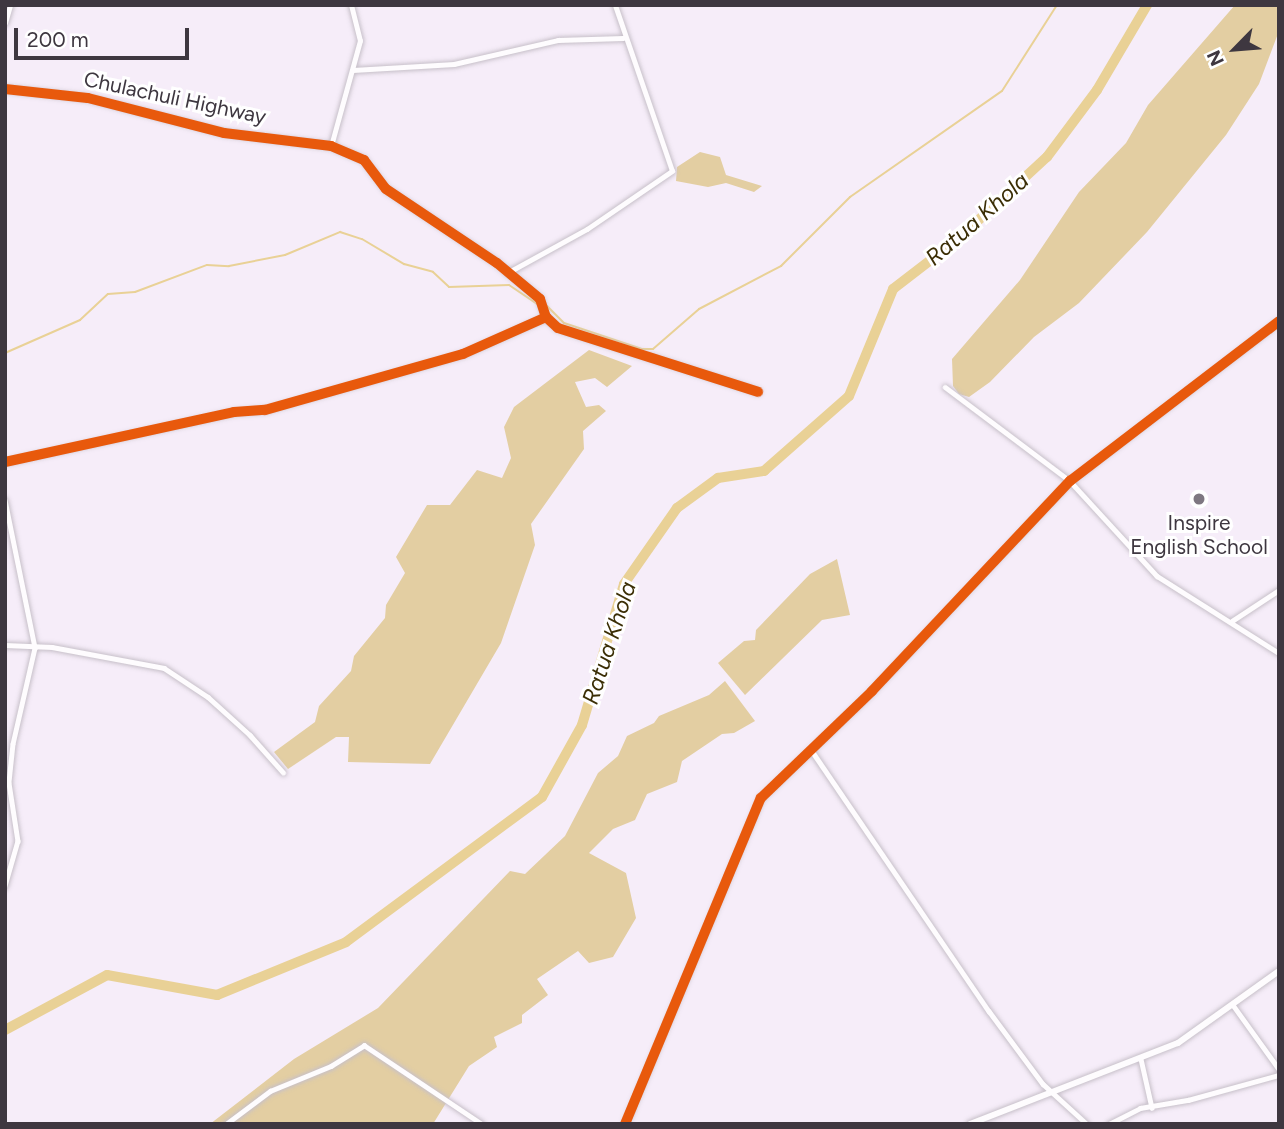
<!DOCTYPE html>
<style>
body{margin:0}
#map{position:relative;width:1284px;height:1129px;overflow:hidden;background:#f6edf9;font-family:Figtree,sans-serif}
div>[style]{position:absolute}
[style*='--x']{left:calc(var(--x)*1px);top:calc(var(--y)*1px);width:calc(var(--w)*1px);rotate:calc(var(--a)*1deg)}
.forest>*{inset:0;background:#e3cea2}
.stream>*{height:2px;margin:-1px;padding:0 1px;transform-origin:1px;border-radius:1px;background:#e9d196}
.river>*{height:10px;margin:-5px;padding:0 5px;transform-origin:5px;border-radius:5px;background:#e9d196}
.roads{filter:drop-shadow(0 0 2px #c7c0c9) drop-shadow(0 0 2px #c7c0c9)}
.minor>*{height:4.5px;margin:-2.25px;padding:0 2.25px;transform-origin:2.25px;border-radius:2.25px;background:#fefcfe}
.tertiary>*{height:6px;margin:-3px;padding:0 3px;transform-origin:3px;border-radius:3px;background:#fefcfe}
.cycleway>*{height:10px;margin:-5px;padding:0 5px;transform-origin:5px;border-radius:5px;background:#e8590c}
.dots>*{width:19px;height:19px;translate:-50% -50%;box-sizing:border-box;border:4px solid #fff;border-radius:50%}
span{translate:-50% -50%;white-space:nowrap;text-align:center;line-height:1.15;-webkit-text-stroke:6px #fff;paint-order:stroke}
.street-label{font-size:21px;color:#3e3740}
.poi-label{font-size:21px;color:#3e3740}
.water-label{font-size:23px;color:#3b2e05;font-style:italic}
.frame{position:absolute;inset:0;border:7px solid #3e3740;pointer-events:none}
.north{position:absolute;left:1200px;top:14px;width:70px;height:70px;-webkit-text-stroke:5px #fff;paint-order:stroke;rotate:245deg;font-size:19px;font-weight:700;line-height:28px;text-align:center;color:#3e3740}
.north::after{content:'';display:block;margin:auto;width:24px;height:32px;background:#3e3740;clip-path:polygon(50% 0,100% 100%,50% 72%,0 100%)}
.scale{position:absolute;left:14px;top:28px;width:175px;height:32px;box-sizing:border-box;border:4px solid #3e3740;border-top:0;padding-left:9px;font-size:21px;line-height:24px;white-space:nowrap;color:#3e3740;-webkit-text-stroke:5px #fff;paint-order:stroke}
</style>
<div id="map">
<div class="forest">
<i style="clip-path:polygon(1235px 5px,1279px 5px,1279px 31px,1259px 84px,1226px 135px,1147px 232px,1079px 303px,1034px 337px,990px 382px,969px 397px,959px 394px,953px 386px,952px 359px,1020px 280px,1079px 192px,1126px 143px,1148px 105px)"></i>
<i style="clip-path:polygon(700px 152px,720px 157px,726px 175px,762px 186px,754px 192px,726px 183px,708px 187px,676px 181px,677px 167px)"></i>
<i style="clip-path:polygon(589px 350px,632px 366px,607px 387px,595px 378px,575px 382px,586px 407px,599px 405px,606px 411px,583px 431px,584px 449px,531px 524px,535px 545px,501px 643px,430px 764px,348px 762px,349px 737px,336px 737px,288px 769px,274px 752px,315px 722px,319px 706px,351px 671px,354px 656px,385px 618px,386px 605px,405px 573px,396px 557px,427px 505px,450px 505px,477px 470px,502px 478px,511px 458px,504px 427px,514px 407px)"></i>
<i style="clip-path:polygon(837px 559px,850px 615px,822px 620px,745px 695px,718px 663px,744px 641px,755px 640px,756px 630px,810px 574px)"></i>
<i style="clip-path:polygon(725px 681px,755px 721px,734px 733px,722px 734px,682px 761px,677px 782px,647px 794px,635px 820px,613px 829px,589px 853px,626px 873px,636px 918px,613px 957px,589px 963px,578px 951px,537px 979px,548px 995px,522px 1015px,522px 1023px,494px 1037px,497px 1047px,469px 1066px,433px 1124px,210px 1124px,294px 1059px,378px 1008px,510px 871px,525px 874px,565px 836px,598px 773px,618px 756px,627px 736px,654px 723px,659px 716px,709px 695px)"></i>
</div>
<div class="stream">
<i style="--x:547;--y:306;--w:24;--a:45"></i>
<i style="--x:564;--y:323;--w:82;--a:18.4"></i>
<i style="--x:642;--y:349;--w:11;--a:0"></i>
<i style="--x:653;--y:349;--w:61;--a:-41"></i>
<i style="--x:699;--y:309;--w:93;--a:-27.7"></i>
<i style="--x:781;--y:266;--w:98;--a:-45"></i>
<i style="--x:850;--y:197;--w:185;--a:-34.9"></i>
<i style="--x:1002;--y:91;--w:102;--a:-57.4"></i>
<i style="--x:5;--y:353;--w:82;--a:-23.7"></i>
<i style="--x:80;--y:320;--w:38;--a:-43"></i>
<i style="--x:108;--y:294;--w:27;--a:-4"></i>
<i style="--x:135;--y:292;--w:77;--a:-20.6"></i>
<i style="--x:207;--y:265;--w:22;--a:3"></i>
<i style="--x:229;--y:266;--w:57;--a:-11.1"></i>
<i style="--x:285;--y:255;--w:60;--a:-22.7"></i>
<i style="--x:340;--y:232;--w:23;--a:18"></i>
<i style="--x:362;--y:239;--w:49;--a:30.8"></i>
<i style="--x:404;--y:264;--w:30;--a:15"></i>
<i style="--x:433;--y:272;--w:22;--a:43"></i>
<i style="--x:449;--y:287;--w:60;--a:-1.9"></i>
<i style="--x:509;--y:285;--w:37;--a:34"></i>
</div>
<div class="river">
<i style="--x:5;--y:1030;--w:116;--a:-28.3"></i>
<i style="--x:107;--y:975;--w:112;--a:10.3"></i>
<i style="--x:217;--y:995;--w:139;--a:-22.3"></i>
<i style="--x:346;--y:942;--w:244;--a:-36.5"></i>
<i style="--x:542;--y:797;--w:82;--a:-60.9"></i>
<i style="--x:582;--y:725;--w:147;--a:-73.4"></i>
<i style="--x:624;--y:584;--w:93;--a:-55.1"></i>
<i style="--x:677;--y:508;--w:51;--a:-36.2"></i>
<i style="--x:718;--y:478;--w:47;--a:-8.7"></i>
<i style="--x:764;--y:471;--w:113;--a:-41.4"></i>
<i style="--x:849;--y:396;--w:116;--a:-67.6"></i>
<i style="--x:893;--y:289;--w:82;--a:-37.6"></i>
<i style="--x:958;--y:239;--w:121;--a:-42.7"></i>
<i style="--x:1047;--y:157;--w:84;--a:-53.3"></i>
<i style="--x:1097;--y:90;--w:99;--a:-59.5"></i>
</div>
<div class="roads">
<div class="minor">
<i style="--x:5;--y:23;--w:19;--a:-74"></i>
<i style="--x:353;--y:70;--w:101;--a:-3.4"></i>
<i style="--x:454;--y:64;--w:107;--a:-13"></i>
<i style="--x:558;--y:40;--w:65;--a:-1.8"></i>
<i style="--x:331;--y:146;--w:109;--a:-74.6"></i>
<i style="--x:360;--y:41;--w:37;--a:-104"></i>
<i style="--x:507;--y:273;--w:91;--a:-28.8"></i>
<i style="--x:587;--y:229;--w:103;--a:-34.3"></i>
<i style="--x:672;--y:171;--w:176;--a:-109"></i>
<i style="--x:945;--y:387;--w:156;--a:36.9"></i>
<i style="--x:1070;--y:481;--w:129;--a:47.5"></i>
<i style="--x:1157;--y:576;--w:144;--a:32.3"></i>
<i style="--x:5;--y:462;--w:234;--a:-12.3"></i>
<i style="--x:234;--y:412;--w:31;--a:-4"></i>
<i style="--x:265;--y:410;--w:206;--a:-15.8"></i>
<i style="--x:463;--y:354;--w:91;--a:-24"></i>
<i style="--x:5;--y:500;--w:151;--a:78.5"></i>
<i style="--x:35;--y:648;--w:98;--a:102.9"></i>
<i style="--x:13;--y:744;--w:39;--a:96"></i>
<i style="--x:9;--y:783;--w:59;--a:81.2"></i>
<i style="--x:18;--y:841;--w:47;--a:106.1"></i>
<i style="--x:1232;--y:621;--w:56;--a:-33.4"></i>
<i style="--x:5;--y:645;--w:47;--a:2.4"></i>
<i style="--x:52;--y:647;--w:114;--a:10.6"></i>
<i style="--x:164;--y:668;--w:53;--a:33.4"></i>
<i style="--x:208;--y:697;--w:57;--a:42.1"></i>
<i style="--x:250;--y:735;--w:50;--a:48.3"></i>
<i style="--x:812;--y:751;--w:315;--a:55.8"></i>
<i style="--x:989;--y:1011;--w:91;--a:53.5"></i>
<i style="--x:1043;--y:1084;--w:59;--a:42.3"></i>
<i style="--x:1233;--y:1005;--w:79;--a:54.3"></i>
<i style="--x:1141;--y:1059;--w:50;--a:77.3"></i>
<i style="--x:226;--y:1124;--w:55;--a:-36.9"></i>
<i style="--x:270;--y:1091;--w:66;--a:-22.3"></i>
<i style="--x:331;--y:1066;--w:39;--a:-32"></i>
<i style="--x:364;--y:1045;--w:142;--a:33.8"></i>
<i style="--x:625;--y:1124;--w:353;--a:-67.4"></i>
<i style="--x:761;--y:798;--w:154;--a:-43.9"></i>
<i style="--x:872;--y:691;--w:289;--a:-46.7"></i>
<i style="--x:1070;--y:481;--w:263;--a:-37.4"></i>
<i style="--x:1109;--y:1124;--w:35;--a:-27"></i>
<i style="--x:1140;--y:1108;--w:49;--a:-9.5"></i>
<i style="--x:1188;--y:1100;--w:94;--a:-15.4"></i>
</div>
<div class="tertiary">
<i style="--x:5;--y:89;--w:83;--a:6.2"></i>
<i style="--x:88;--y:98;--w:140;--a:14.4"></i>
<i style="--x:224;--y:133;--w:108;--a:6.9"></i>
<i style="--x:331;--y:146;--w:36;--a:23"></i>
<i style="--x:364;--y:160;--w:36;--a:53"></i>
<i style="--x:386;--y:189;--w:133;--a:33.7"></i>
<i style="--x:497;--y:263;--w:56;--a:39.9"></i>
<i style="--x:540;--y:299;--w:19;--a:72"></i>
<i style="--x:546;--y:317;--w:16;--a:43"></i>
<i style="--x:558;--y:328;--w:210;--a:17.7"></i>
<i style="--x:970;--y:1124;--w:223;--a:-21.3"></i>
<i style="--x:1178;--y:1043;--w:124;--a:-35.5"></i>
</div>
</div>
<div class="cycleway">
<i style="--x:5;--y:89;--w:83;--a:6.2"></i>
<i style="--x:88;--y:98;--w:140;--a:14.4"></i>
<i style="--x:224;--y:133;--w:108;--a:6.9"></i>
<i style="--x:331;--y:146;--w:36;--a:23"></i>
<i style="--x:364;--y:160;--w:36;--a:53"></i>
<i style="--x:386;--y:189;--w:133;--a:33.7"></i>
<i style="--x:497;--y:263;--w:56;--a:39.9"></i>
<i style="--x:540;--y:299;--w:19;--a:72"></i>
<i style="--x:546;--y:317;--w:16;--a:43"></i>
<i style="--x:558;--y:328;--w:210;--a:17.7"></i>
<i style="--x:5;--y:462;--w:234;--a:-12.3"></i>
<i style="--x:234;--y:412;--w:31;--a:-4"></i>
<i style="--x:265;--y:410;--w:206;--a:-15.8"></i>
<i style="--x:463;--y:354;--w:91;--a:-24"></i>
<i style="--x:625;--y:1124;--w:353;--a:-67.4"></i>
<i style="--x:761;--y:798;--w:154;--a:-43.9"></i>
<i style="--x:872;--y:691;--w:289;--a:-46.7"></i>
<i style="--x:1070;--y:481;--w:263;--a:-37.4"></i>
</div>
<div class="dots">
<i style="left:1199px;top:499px;background:#7e7781"></i>
</div>
<div class="street-label">
<span style="left:175px;top:98px;rotate:12deg">Chulachuli Highway</span>
</div>
<div class="poi-label">
<span style="left:1199px;top:535px">Inspire<br>English School</span>
</div>
<div class="water-label">
<span style="left:977px;top:219px;rotate:-41deg">Ratua Khola</span>
<span style="left:609px;top:643px;rotate:-72deg">Ratua Khola</span>
</div>
<div class="frame"></div>
<div class="north">N</div>
<div class="scale">200 m</div>
</div>
